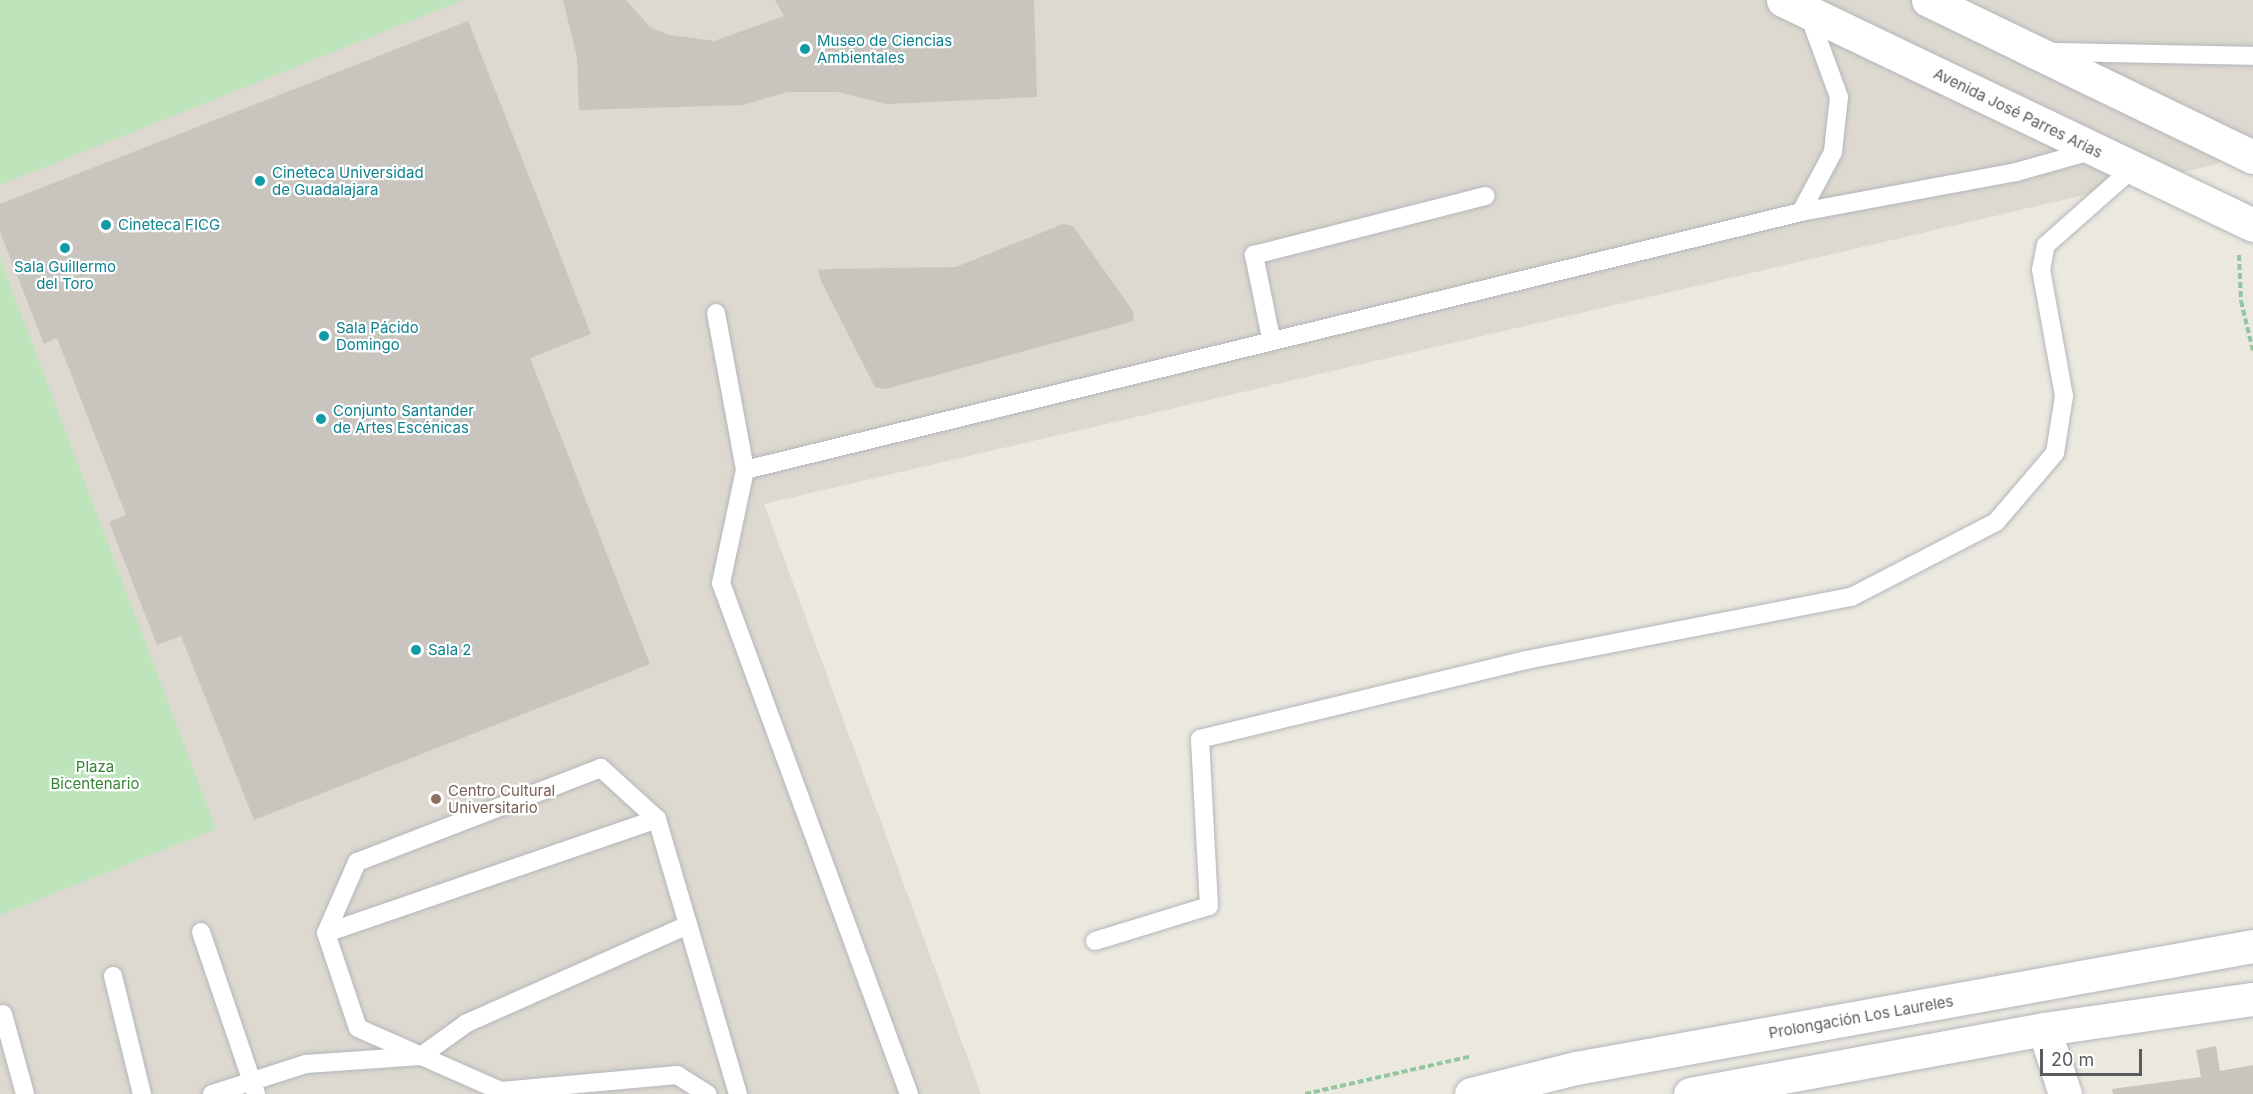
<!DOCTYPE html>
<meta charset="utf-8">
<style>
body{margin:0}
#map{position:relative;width:2253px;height:1094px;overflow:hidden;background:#ebe8df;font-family:Inter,sans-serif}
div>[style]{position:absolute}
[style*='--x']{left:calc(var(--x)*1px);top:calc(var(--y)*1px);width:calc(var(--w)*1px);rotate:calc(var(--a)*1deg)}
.education>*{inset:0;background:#ddd9d0}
.green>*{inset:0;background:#bde4ba}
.building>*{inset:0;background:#c8c4be}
.path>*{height:4px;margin-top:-2px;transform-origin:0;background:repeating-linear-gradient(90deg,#93c59e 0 6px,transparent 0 9px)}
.roads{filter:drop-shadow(0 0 2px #b2b6ba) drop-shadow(0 0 2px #b2b6ba)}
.lane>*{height:18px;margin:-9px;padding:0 9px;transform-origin:9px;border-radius:9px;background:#fff}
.street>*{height:33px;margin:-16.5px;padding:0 16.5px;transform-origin:16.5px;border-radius:16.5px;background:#fff}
.secondary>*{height:33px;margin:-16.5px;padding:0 16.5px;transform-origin:16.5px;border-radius:16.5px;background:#fff}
.dots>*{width:16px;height:16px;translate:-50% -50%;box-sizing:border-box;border:3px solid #fff;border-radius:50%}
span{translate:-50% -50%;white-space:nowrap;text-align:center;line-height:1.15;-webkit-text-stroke:4.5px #fff;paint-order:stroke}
.culture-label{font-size:15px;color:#0d838f}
.left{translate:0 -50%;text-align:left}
.street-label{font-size:15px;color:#585c60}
.park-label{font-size:15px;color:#358433}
.education-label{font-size:15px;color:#785e54}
.scale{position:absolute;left:2040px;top:1049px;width:102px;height:27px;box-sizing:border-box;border:3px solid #585c60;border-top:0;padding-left:8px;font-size:18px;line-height:21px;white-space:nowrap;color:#585c60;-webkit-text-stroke:4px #fff;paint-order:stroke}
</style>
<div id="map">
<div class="education">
<i style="clip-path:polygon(0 0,2253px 0,2253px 142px,2217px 164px,764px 504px,981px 1094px,0 1094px)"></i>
</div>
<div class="green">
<i style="clip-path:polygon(0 0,463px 0,0 185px)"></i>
<i style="clip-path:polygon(0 258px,216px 829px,0 915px)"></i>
</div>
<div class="building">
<i style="clip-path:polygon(563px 0,626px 0,650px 27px,669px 35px,714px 41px,784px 16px,775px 0,1034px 0,1037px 97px,887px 104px,838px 92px,787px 92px,743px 105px,579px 110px,577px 57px)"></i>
<i style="clip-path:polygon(468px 21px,591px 334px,530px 358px,650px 664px,254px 820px,181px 636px,157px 645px,109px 522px,126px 515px,57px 338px,44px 344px,0 232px,0 204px)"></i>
<i style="clip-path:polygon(1063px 224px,1073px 226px,1133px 311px,1134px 321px,885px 389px,875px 387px,820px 279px,818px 270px,829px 269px,956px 267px)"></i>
<i style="clip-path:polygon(2216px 1046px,2220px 1071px,2253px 1065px,2253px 1094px,2113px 1094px,2112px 1089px,2201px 1077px,2196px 1050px)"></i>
</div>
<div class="path">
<i style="--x:2239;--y:255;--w:46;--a:87.5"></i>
<i style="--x:2241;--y:301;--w:51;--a:76.5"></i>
<i style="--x:1305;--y:1094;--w:171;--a:-12.8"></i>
</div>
<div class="roads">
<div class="lane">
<i style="--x:2052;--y:52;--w:201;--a:1.1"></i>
<i style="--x:1801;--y:212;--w:68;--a:-61.9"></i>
<i style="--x:1833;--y:152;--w:55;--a:-83.8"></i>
<i style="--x:1839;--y:97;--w:87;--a:-110.1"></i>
<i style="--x:716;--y:313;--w:160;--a:79.5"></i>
<i style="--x:1271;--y:338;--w:85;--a:-101.6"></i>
<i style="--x:1254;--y:255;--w:239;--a:-14.3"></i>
<i style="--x:657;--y:819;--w:76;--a:-137.7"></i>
<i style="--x:601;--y:768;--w:261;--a:158.9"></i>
<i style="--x:357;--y:862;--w:77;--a:113.6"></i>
<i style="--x:326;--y:933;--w:100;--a:71.4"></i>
<i style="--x:358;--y:1028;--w:156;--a:23.8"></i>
<i style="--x:501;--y:1091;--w:177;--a:-5.2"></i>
<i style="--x:677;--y:1075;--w:36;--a:32"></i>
<i style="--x:201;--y:932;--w:171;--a:71.2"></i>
<i style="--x:326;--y:933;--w:350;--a:-19"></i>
<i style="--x:657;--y:819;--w:287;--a:73.6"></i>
<i style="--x:1095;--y:941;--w:119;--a:-17.1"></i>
<i style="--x:1209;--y:906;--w:167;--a:-93.1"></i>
<i style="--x:1200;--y:739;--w:335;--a:-13.6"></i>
<i style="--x:1526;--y:660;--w:331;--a:-11"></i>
<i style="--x:1851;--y:597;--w:163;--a:-27.3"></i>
<i style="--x:1996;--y:522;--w:91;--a:-49.5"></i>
<i style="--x:2055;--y:453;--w:58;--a:-81"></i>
<i style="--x:2064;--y:396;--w:128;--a:-100.3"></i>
<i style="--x:2041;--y:270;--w:25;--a:-79"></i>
<i style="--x:2046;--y:245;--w:116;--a:-41.5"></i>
<i style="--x:113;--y:976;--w:122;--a:76.2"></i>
<i style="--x:3;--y:1014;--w:83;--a:74.6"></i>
<i style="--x:212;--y:1094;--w:99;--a:-17.7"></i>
<i style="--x:306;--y:1064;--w:115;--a:-4"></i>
<i style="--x:421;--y:1056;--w:57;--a:-35.7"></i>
<i style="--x:467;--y:1023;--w:242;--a:-23.9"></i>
<i style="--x:909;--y:1094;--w:544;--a:-110.2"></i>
<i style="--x:721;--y:583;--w:116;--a:-78"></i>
<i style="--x:745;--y:470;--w:1087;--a:-13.73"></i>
<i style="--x:1801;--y:212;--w:219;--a:-10.5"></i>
<i style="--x:2016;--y:172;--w:82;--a:-15.6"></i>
</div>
<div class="street">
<i style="--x:2044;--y:1029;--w:68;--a:72.1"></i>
<i style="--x:1471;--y:1094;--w:108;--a:-13.9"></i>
<i style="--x:1576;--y:1068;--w:688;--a:-10.22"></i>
<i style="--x:1690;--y:1094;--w:360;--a:-10.4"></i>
<i style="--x:2044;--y:1029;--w:211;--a:-8.2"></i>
</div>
<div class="secondary">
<i style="--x:1783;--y:0;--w:521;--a:25.58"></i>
<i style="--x:1928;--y:0;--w:361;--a:25.8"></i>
</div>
</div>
<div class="dots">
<i style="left:805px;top:49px;background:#0f9aa8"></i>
<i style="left:260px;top:181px;background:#0f9aa8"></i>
<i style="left:106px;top:225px;background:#0f9aa8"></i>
<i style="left:65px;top:248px;background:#0f9aa8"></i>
<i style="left:324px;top:336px;background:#0f9aa8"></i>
<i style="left:321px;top:419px;background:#0f9aa8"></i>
<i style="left:416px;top:650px;background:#0f9aa8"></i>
<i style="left:436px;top:799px;background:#8d6e63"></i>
</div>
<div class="culture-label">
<span class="left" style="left:817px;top:49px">Museo de Ciencias<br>Ambientales</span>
<span class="left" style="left:272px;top:181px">Cineteca Universidad<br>de Guadalajara</span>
<span class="left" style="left:118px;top:225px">Cineteca FICG</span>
<span style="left:65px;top:275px">Sala Guillermo<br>del Toro</span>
<span class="left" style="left:336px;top:336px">Sala Pácido<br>Domingo</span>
<span class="left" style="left:333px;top:419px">Conjunto Santander<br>de Artes Escénicas</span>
<span class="left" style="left:428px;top:650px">Sala 2</span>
</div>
<div class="street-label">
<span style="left:2018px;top:113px;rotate:26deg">Avenida José Parres Arias</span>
<span style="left:1861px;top:1017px;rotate:-10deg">Prolongación Los Laureles</span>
</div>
<div class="park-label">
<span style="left:95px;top:775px">Plaza<br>Bicentenario</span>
</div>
<div class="education-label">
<span class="left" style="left:448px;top:799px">Centro Cultural<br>Universitario</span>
</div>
<div class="scale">20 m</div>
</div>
